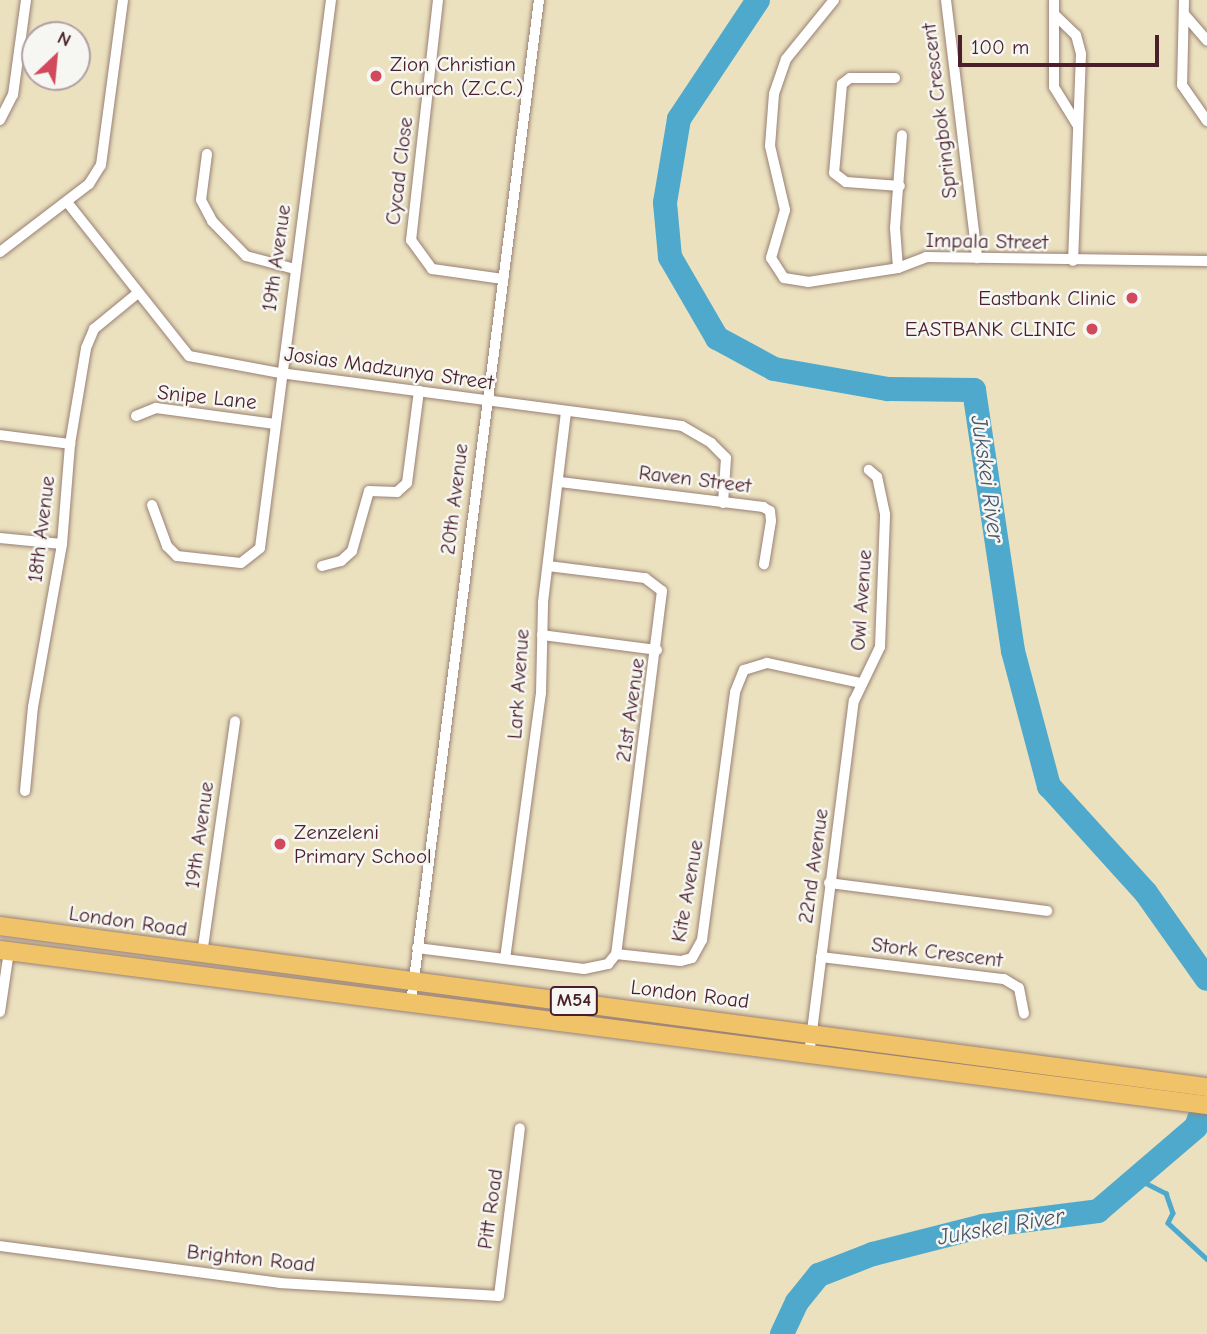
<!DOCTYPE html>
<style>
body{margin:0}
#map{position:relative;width:1207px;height:1334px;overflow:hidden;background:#ebe1bf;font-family:"Comic Neue",sans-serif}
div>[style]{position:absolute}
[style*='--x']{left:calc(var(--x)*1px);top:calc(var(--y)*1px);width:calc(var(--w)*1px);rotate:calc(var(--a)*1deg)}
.stream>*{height:4.5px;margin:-2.25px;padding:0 2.25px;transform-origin:2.25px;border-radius:2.25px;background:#4ea9cc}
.river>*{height:24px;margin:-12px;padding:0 12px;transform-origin:12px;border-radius:12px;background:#4ea9cc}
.roads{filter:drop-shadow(0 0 2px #9a8075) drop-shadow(0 0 2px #9a8075)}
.minor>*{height:10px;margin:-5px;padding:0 5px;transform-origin:5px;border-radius:5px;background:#fff}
.primary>*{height:18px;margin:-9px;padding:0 9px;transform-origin:9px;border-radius:9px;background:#f0c369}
.dots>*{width:19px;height:19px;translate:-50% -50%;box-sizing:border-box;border:4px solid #f6f6f2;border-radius:50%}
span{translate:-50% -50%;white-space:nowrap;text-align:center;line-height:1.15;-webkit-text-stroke:5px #f6f6f2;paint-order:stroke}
.shield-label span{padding:2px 5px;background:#f6f6f2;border:2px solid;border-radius:5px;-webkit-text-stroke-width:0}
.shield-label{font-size:19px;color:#4a1f2b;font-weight:700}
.poi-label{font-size:21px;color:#4a1f2b}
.left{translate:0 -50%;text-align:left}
.right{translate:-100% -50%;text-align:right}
.street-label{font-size:21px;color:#4a1f2b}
.water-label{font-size:23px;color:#4c566b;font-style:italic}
.north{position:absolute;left:21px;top:21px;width:70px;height:70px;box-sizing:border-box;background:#f6f6f2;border:2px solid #b1a0a2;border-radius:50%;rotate:26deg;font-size:19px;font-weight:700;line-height:28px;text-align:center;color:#4a1f2b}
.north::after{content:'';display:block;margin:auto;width:24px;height:32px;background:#d1495b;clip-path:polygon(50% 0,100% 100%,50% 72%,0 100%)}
.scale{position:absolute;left:958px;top:35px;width:201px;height:32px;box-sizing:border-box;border:4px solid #4a1f2b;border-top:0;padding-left:9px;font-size:21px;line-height:24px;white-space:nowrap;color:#4a1f2b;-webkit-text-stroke:5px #f6f6f2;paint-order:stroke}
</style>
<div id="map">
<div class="stream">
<i style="--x:1136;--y:1178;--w:34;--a:27"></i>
<i style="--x:1166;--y:1193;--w:21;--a:71"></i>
<i style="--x:1173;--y:1213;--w:11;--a:117"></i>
<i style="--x:1168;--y:1223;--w:53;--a:42.7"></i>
</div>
<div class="river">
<i style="--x:758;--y:0;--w:143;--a:123.6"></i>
<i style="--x:679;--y:119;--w:85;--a:99.5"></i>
<i style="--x:665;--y:203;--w:54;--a:84.7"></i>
<i style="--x:670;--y:257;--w:94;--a:59.9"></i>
<i style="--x:717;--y:338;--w:65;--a:28.5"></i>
<i style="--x:774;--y:369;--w:116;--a:10"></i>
<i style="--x:888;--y:389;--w:86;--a:0.7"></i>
<i style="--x:974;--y:390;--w:264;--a:81.5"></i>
<i style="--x:1013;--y:651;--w:140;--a:75.1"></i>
<i style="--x:1049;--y:786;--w:144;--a:47.8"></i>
<i style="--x:1146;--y:893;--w:105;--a:54.7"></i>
<i style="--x:782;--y:1334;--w:35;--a:-65"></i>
<i style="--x:797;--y:1302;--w:35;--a:-51"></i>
<i style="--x:819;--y:1275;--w:58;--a:-21.3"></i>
<i style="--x:873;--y:1254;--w:114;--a:-14.3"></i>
<i style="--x:983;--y:1226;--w:116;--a:-7.4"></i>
<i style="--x:1098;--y:1211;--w:129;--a:-40.6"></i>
<i style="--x:1196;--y:1127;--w:32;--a:-70"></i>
</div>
<div class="roads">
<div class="minor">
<i style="--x:438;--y:0;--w:242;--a:96.4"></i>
<i style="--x:411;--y:240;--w:36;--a:54"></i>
<i style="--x:432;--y:269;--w:72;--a:8"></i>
<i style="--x:834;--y:0;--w:76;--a:129.1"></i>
<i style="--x:786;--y:59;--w:37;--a:109"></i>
<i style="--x:774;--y:94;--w:52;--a:94.4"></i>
<i style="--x:770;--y:146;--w:66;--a:76.8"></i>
<i style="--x:785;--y:210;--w:50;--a:106.3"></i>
<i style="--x:771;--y:258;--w:24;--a:57"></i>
<i style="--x:784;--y:278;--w:24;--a:9"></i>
<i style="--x:808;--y:282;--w:91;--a:-8.8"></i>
<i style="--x:898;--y:268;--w:30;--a:-21"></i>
<i style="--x:926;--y:257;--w:281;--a:0.8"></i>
<i style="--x:946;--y:0;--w:260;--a:83.1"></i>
<i style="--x:1054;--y:0;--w:87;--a:90"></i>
<i style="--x:1054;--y:87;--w:46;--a:58.4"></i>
<i style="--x:1184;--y:0;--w:85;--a:91.3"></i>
<i style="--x:1182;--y:85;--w:44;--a:55.2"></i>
<i style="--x:1054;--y:14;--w:30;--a:44"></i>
<i style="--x:1076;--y:35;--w:20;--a:75"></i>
<i style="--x:1081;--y:54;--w:207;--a:92.2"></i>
<i style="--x:1184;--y:14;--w:35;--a:49"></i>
<i style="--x:895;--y:78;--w:45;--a:180"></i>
<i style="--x:850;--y:78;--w:10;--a:143"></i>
<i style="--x:842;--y:84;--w:89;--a:95.1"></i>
<i style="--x:834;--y:173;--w:15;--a:37"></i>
<i style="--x:846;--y:182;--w:54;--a:4.2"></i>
<i style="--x:0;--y:120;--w:28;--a:-63"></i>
<i style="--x:13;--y:95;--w:96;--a:-82.2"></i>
<i style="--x:207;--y:154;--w:46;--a:97.4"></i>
<i style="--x:201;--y:200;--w:24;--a:62"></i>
<i style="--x:212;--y:221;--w:49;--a:45.8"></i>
<i style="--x:246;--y:256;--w:51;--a:14.9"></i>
<i style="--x:67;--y:202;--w:196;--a:51.6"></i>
<i style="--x:189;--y:356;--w:93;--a:10.6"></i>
<i style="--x:280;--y:373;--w:405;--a:7.5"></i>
<i style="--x:682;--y:426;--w:34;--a:30"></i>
<i style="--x:711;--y:443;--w:21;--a:45"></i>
<i style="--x:726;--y:458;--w:45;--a:93.8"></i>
<i style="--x:0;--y:252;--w:112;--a:-37.4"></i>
<i style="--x:89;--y:184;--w:22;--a:-58"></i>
<i style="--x:101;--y:165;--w:166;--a:-82.4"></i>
<i style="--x:898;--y:268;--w:40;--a:-94.3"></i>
<i style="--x:895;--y:228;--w:93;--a:-85.7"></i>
<i style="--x:136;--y:416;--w:22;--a:-22"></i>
<i style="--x:156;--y:408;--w:120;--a:7.7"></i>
<i style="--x:0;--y:435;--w:71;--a:7.3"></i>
<i style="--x:560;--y:482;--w:205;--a:7"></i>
<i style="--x:763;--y:507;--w:8;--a:30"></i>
<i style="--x:770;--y:511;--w:10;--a:84"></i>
<i style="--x:771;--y:521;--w:44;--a:99.2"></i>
<i style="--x:152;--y:505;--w:44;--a:69.9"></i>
<i style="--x:167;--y:546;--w:14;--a:45"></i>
<i style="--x:177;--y:556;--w:64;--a:6.2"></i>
<i style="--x:241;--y:563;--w:24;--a:-38"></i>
<i style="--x:260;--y:548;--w:553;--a:-82.62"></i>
<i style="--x:0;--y:538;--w:62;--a:5.5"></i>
<i style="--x:322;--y:566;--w:20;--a:-15"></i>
<i style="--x:341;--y:561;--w:15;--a:-42"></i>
<i style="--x:352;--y:551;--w:62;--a:-74.2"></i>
<i style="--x:369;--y:491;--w:28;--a:2"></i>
<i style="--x:397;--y:492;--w:13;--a:-42"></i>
<i style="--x:407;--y:483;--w:93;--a:-82.6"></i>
<i style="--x:548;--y:566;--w:98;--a:7.1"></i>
<i style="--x:645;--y:578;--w:21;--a:37"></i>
<i style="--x:662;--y:591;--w:366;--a:97.2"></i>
<i style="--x:542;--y:635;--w:116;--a:7.4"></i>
<i style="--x:25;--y:791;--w:84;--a:-84.6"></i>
<i style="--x:33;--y:707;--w:166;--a:-79.9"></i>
<i style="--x:62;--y:544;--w:100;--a:-85.4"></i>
<i style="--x:70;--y:444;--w:97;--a:-80.5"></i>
<i style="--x:86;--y:348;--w:21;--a:-67"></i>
<i style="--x:94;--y:329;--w:57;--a:-39.3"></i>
<i style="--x:829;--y:883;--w:220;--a:7.3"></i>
<i style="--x:417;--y:948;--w:168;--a:7.2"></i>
<i style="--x:584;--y:969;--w:25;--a:-12"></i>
<i style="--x:608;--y:964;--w:13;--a:-51"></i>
<i style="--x:616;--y:954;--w:65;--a:6.1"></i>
<i style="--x:681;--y:961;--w:11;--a:-15"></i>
<i style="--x:692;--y:958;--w:21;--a:-61"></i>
<i style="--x:702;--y:940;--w:250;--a:-82.4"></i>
<i style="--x:735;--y:692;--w:24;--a:-68"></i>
<i style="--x:744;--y:670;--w:24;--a:-17"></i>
<i style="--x:767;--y:663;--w:95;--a:12.1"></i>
<i style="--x:202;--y:954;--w:235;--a:-81.9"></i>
<i style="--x:821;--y:957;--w:184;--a:6.9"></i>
<i style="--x:1004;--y:979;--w:17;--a:31"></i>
<i style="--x:1019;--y:988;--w:26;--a:79"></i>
<i style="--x:505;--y:959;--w:268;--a:-82.3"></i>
<i style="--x:541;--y:693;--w:91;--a:-88.7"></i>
<i style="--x:543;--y:602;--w:192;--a:-83.1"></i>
<i style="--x:411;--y:1003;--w:1011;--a:-82.73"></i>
<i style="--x:0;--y:1012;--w:62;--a:-81.6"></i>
<i style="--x:809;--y:1055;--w:357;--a:-82.8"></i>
<i style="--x:854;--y:701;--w:60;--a:-64.3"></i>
<i style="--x:880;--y:647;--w:133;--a:-87.8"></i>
<i style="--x:885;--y:514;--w:38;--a:-102"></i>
<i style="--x:877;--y:477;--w:11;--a:-139"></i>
<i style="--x:0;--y:1246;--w:282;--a:7.5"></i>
<i style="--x:280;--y:1283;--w:219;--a:3.4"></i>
<i style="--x:499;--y:1296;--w:169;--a:-82.9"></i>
</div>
<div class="primary">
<i style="--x:0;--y:926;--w:1218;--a:7.6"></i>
<i style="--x:0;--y:950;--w:1217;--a:7.32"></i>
</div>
</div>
<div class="dots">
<i style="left:376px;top:76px;background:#d1495b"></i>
<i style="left:1132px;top:298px;background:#d1495b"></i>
<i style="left:1092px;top:329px;background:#d1495b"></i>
<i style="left:280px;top:844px;background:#d1495b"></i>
</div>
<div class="shield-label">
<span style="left:574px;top:1001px">M54</span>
</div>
<div class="poi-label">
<span class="left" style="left:390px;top:76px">Zion Christian<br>Church (Z.C.C.)</span>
<span class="right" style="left:1116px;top:298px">Eastbank Clinic</span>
<span class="right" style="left:1076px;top:329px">EASTBANK CLINIC</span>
<span class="left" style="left:294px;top:844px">Zenzeleni<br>Primary School</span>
</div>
<div class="street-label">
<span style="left:939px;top:111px;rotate:-97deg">Springbok Crescent</span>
<span style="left:399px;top:171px;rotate:-83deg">Cycad Close</span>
<span style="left:987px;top:241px;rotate:1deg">Impala Street</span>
<span style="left:276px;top:258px;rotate:-82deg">19th Avenue</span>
<span style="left:389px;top:368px;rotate:8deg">Josias Madzunya Street</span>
<span style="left:207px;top:397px;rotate:6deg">Snipe Lane</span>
<span style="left:695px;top:479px;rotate:7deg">Raven Street</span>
<span style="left:454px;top:499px;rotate:-83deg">20th Avenue</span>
<span style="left:41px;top:529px;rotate:-83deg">18th Avenue</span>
<span style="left:861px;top:600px;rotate:-86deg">Owl Avenue</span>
<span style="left:518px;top:684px;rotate:-86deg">Lark Avenue</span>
<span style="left:630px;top:710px;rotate:-82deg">21st Avenue</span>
<span style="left:199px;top:835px;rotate:-82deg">19th Avenue</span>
<span style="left:813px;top:866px;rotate:-82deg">22nd Avenue</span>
<span style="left:687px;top:891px;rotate:-80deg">Kite Avenue</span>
<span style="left:128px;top:921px;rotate:8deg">London Road</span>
<span style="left:937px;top:952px;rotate:7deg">Stork Crescent</span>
<span style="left:690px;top:994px;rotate:7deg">London Road</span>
<span style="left:490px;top:1209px;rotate:-82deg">Pitt Road</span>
<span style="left:251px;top:1258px;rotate:6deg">Brighton Road</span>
</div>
<div class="water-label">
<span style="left:987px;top:479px;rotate:82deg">Jukskei River</span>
<span style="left:1001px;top:1227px;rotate:-10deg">Jukskei River</span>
</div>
<div class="north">N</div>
<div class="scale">100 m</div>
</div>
